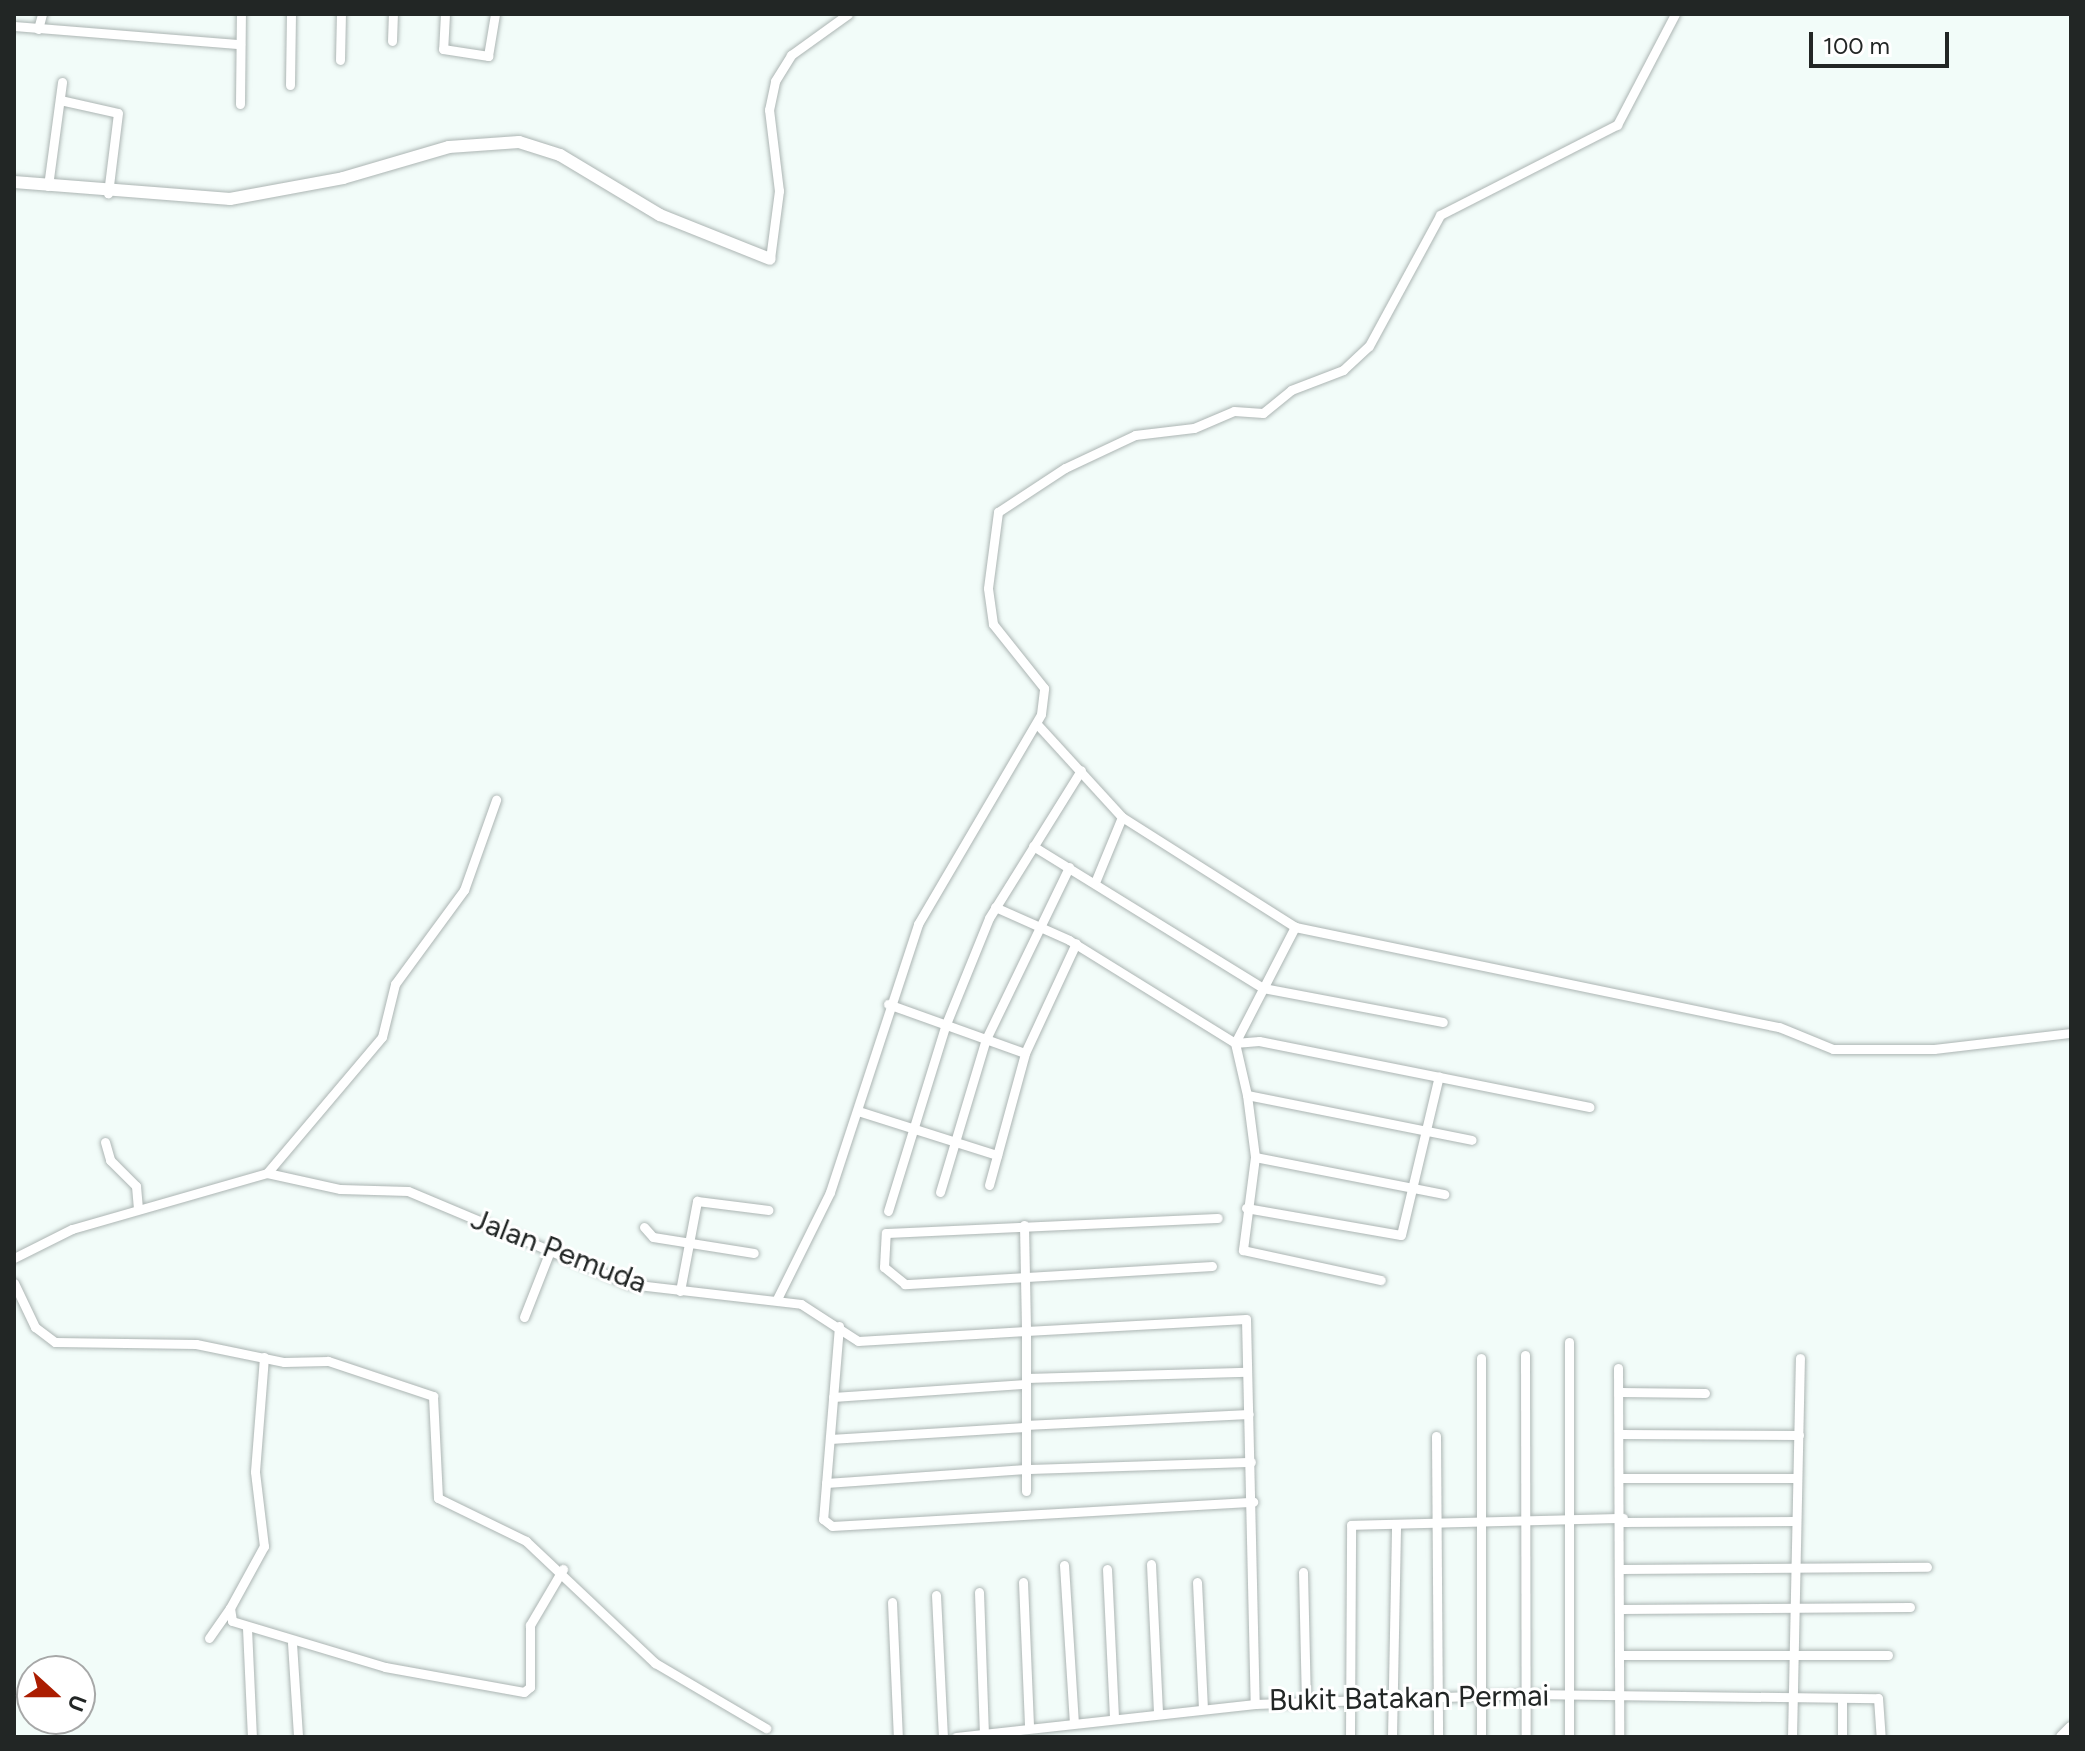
<!DOCTYPE html>
<style>
body{margin:0}
#map{position:relative;width:2085px;height:1751px;overflow:hidden;background:#f2fcf9;font-family:Figtree,sans-serif}
div>[style]{position:absolute}
[style*='--x']{left:calc(var(--x)*1px);top:calc(var(--y)*1px);width:calc(var(--w)*1px);rotate:calc(var(--a)*1deg)}
.roads{filter:drop-shadow(0 0 2px #acb5b3) drop-shadow(0 0 2px #acb5b3)}
.street>*{height:9px;margin:-4.5px;padding:0 4.5px;transform-origin:4.5px;border-radius:4.5px;background:#fff}
.secondary>*{height:12px;margin:-6px;padding:0 6px;transform-origin:6px;border-radius:6px;background:#fff}
span{translate:-50% -50%;white-space:nowrap;text-align:center;line-height:1.15;-webkit-text-stroke:6px #fff;paint-order:stroke}
.street-label{font-size:30px;color:#222625}
.frame{position:absolute;inset:0;border:16px solid #222625;pointer-events:none}
.north{position:absolute;left:16px;top:1655px;width:80px;height:80px;box-sizing:border-box;background:#fff;border:2px solid #a7a8a8;border-radius:50%;rotate:111deg;font-size:22px;font-weight:700;line-height:32px;text-align:center;color:#222625}
.north::after{content:'';display:block;margin:auto;width:28px;height:36px;background:#ab1d01;clip-path:polygon(50% 0,100% 100%,50% 72%,0 100%)}
.scale{position:absolute;left:1809px;top:32px;width:140px;height:36px;box-sizing:border-box;border:4px solid #222625;border-top:0;padding-left:10px;font-size:24px;line-height:28px;white-space:nowrap;color:#222625;-webkit-text-stroke:6px #fff;paint-order:stroke}
</style>
<div id="map">
<div class="roads">
<div class="street">
<i style="--x:445;--y:14;--w:35;--a:93"></i>
<i style="--x:443;--y:49;--w:46;--a:8.8"></i>
<i style="--x:488;--y:56;--w:43;--a:-80.5"></i>
<i style="--x:14;--y:26;--w:227;--a:4.6"></i>
<i style="--x:38;--y:29;--w:16;--a:-75"></i>
<i style="--x:392;--y:41;--w:27;--a:-88"></i>
<i style="--x:340;--y:60;--w:46;--a:-88.8"></i>
<i style="--x:290;--y:85;--w:71;--a:-89.2"></i>
<i style="--x:60;--y:100;--w:59;--a:12.6"></i>
<i style="--x:118;--y:113;--w:81;--a:97.1"></i>
<i style="--x:240;--y:104;--w:90;--a:-89.4"></i>
<i style="--x:48;--y:186;--w:105;--a:-82.3"></i>
<i style="--x:770;--y:259;--w:69;--a:-82.5"></i>
<i style="--x:779;--y:191;--w:82;--a:-97"></i>
<i style="--x:769;--y:110;--w:30;--a:-78"></i>
<i style="--x:775;--y:81;--w:31;--a:-58"></i>
<i style="--x:791;--y:55;--w:70;--a:-35.7"></i>
<i style="--x:1037;--y:724;--w:126;--a:47.6"></i>
<i style="--x:1122;--y:817;--w:205;--a:32.4"></i>
<i style="--x:1295;--y:927;--w:494;--a:11.7"></i>
<i style="--x:1779;--y:1027;--w:58;--a:22.2"></i>
<i style="--x:1833;--y:1049;--w:101;--a:0"></i>
<i style="--x:1934;--y:1049;--w:138;--a:-6.7"></i>
<i style="--x:1033;--y:846;--w:270;--a:31.7"></i>
<i style="--x:1263;--y:988;--w:183;--a:10.7"></i>
<i style="--x:1096;--y:880;--w:68;--a:-67.6"></i>
<i style="--x:995;--y:907;--w:81;--a:24"></i>
<i style="--x:1069;--y:940;--w:195;--a:31.8"></i>
<i style="--x:1235;--y:1043;--w:53;--a:77"></i>
<i style="--x:1247;--y:1095;--w:229;--a:11.3"></i>
<i style="--x:888;--y:1004;--w:145;--a:19.7"></i>
<i style="--x:1235;--y:1043;--w:24;--a:-5"></i>
<i style="--x:1259;--y:1041;--w:337;--a:11.3"></i>
<i style="--x:1235;--y:1043;--w:131;--a:-62.7"></i>
<i style="--x:1247;--y:1095;--w:63;--a:82.6"></i>
<i style="--x:1255;--y:1157;--w:94;--a:97.4"></i>
<i style="--x:1243;--y:1250;--w:141;--a:12.3"></i>
<i style="--x:858;--y:1111;--w:146;--a:17.6"></i>
<i style="--x:105;--y:1142;--w:19;--a:74"></i>
<i style="--x:110;--y:1160;--w:37;--a:45"></i>
<i style="--x:136;--y:1186;--w:23;--a:85"></i>
<i style="--x:1255;--y:1157;--w:193;--a:11.1"></i>
<i style="--x:267;--y:1173;--w:178;--a:-49.8"></i>
<i style="--x:382;--y:1037;--w:55;--a:-76.2"></i>
<i style="--x:395;--y:984;--w:117;--a:-53.7"></i>
<i style="--x:464;--y:890;--w:96;--a:-70.4"></i>
<i style="--x:989;--y:1185;--w:137;--a:-74.7"></i>
<i style="--x:1025;--y:1053;--w:121;--a:-65.1"></i>
<i style="--x:940;--y:1192;--w:160;--a:-73.3"></i>
<i style="--x:986;--y:1039;--w:191;--a:-64.2"></i>
<i style="--x:1246;--y:1208;--w:157;--a:9.9"></i>
<i style="--x:1401;--y:1235;--w:163;--a:-76.6"></i>
<i style="--x:888;--y:1211;--w:196;--a:-72.8"></i>
<i style="--x:946;--y:1024;--w:114;--a:-67.9"></i>
<i style="--x:989;--y:918;--w:174;--a:-58.1"></i>
<i style="--x:1024;--y:1225;--w:106;--a:88.9"></i>
<i style="--x:1026;--y:1331;--w:220;--a:-3.1"></i>
<i style="--x:1246;--y:1319;--w:385;--a:88.7"></i>
<i style="--x:1255;--y:1704;--w:271;--a:-2.1"></i>
<i style="--x:1526;--y:1694;--w:352;--a:0.7"></i>
<i style="--x:1878;--y:1698;--w:39;--a:86"></i>
<i style="--x:644;--y:1227;--w:13;--a:48"></i>
<i style="--x:653;--y:1237;--w:102;--a:9"></i>
<i style="--x:14;--y:1258;--w:65;--a:-26.6"></i>
<i style="--x:72;--y:1229;--w:203;--a:-16"></i>
<i style="--x:267;--y:1173;--w:75;--a:12.4"></i>
<i style="--x:340;--y:1189;--w:68;--a:1.7"></i>
<i style="--x:408;--y:1191;--w:240;--a:22.8"></i>
<i style="--x:629;--y:1284;--w:173;--a:6.6"></i>
<i style="--x:801;--y:1304;--w:68;--a:33"></i>
<i style="--x:858;--y:1341;--w:168;--a:-3.4"></i>
<i style="--x:1026;--y:1331;--w:138;--a:90"></i>
<i style="--x:1026;--y:1469;--w:225;--a:-1.8"></i>
<i style="--x:1212;--y:1266;--w:308;--a:176.6"></i>
<i style="--x:905;--y:1284;--w:27;--a:-141"></i>
<i style="--x:884;--y:1267;--w:34;--a:-87"></i>
<i style="--x:886;--y:1233;--w:332;--a:-2.6"></i>
<i style="--x:14;--y:1283;--w:49;--a:64.5"></i>
<i style="--x:35;--y:1327;--w:25;--a:37"></i>
<i style="--x:55;--y:1342;--w:141;--a:0.8"></i>
<i style="--x:196;--y:1344;--w:90;--a:11.6"></i>
<i style="--x:284;--y:1362;--w:44;--a:-1.3"></i>
<i style="--x:328;--y:1361;--w:111;--a:18.4"></i>
<i style="--x:433;--y:1396;--w:102;--a:87.2"></i>
<i style="--x:438;--y:1498;--w:98;--a:26"></i>
<i style="--x:526;--y:1541;--w:178;--a:43.4"></i>
<i style="--x:655;--y:1663;--w:129;--a:30.4"></i>
<i style="--x:680;--y:1291;--w:92;--a:-79.3"></i>
<i style="--x:697;--y:1201;--w:72;--a:7.2"></i>
<i style="--x:777;--y:1299;--w:119;--a:-63.6"></i>
<i style="--x:830;--y:1192;--w:282;--a:-71.8"></i>
<i style="--x:918;--y:924;--w:243;--a:-59.6"></i>
<i style="--x:1041;--y:714;--w:26;--a:-83"></i>
<i style="--x:1044;--y:688;--w:82;--a:-128.6"></i>
<i style="--x:993;--y:624;--w:36;--a:-98"></i>
<i style="--x:988;--y:588;--w:77;--a:-82.5"></i>
<i style="--x:998;--y:512;--w:80;--a:-33.3"></i>
<i style="--x:1065;--y:468;--w:77;--a:-25.2"></i>
<i style="--x:1135;--y:435;--w:59;--a:-6.8"></i>
<i style="--x:1194;--y:428;--w:43;--a:-23"></i>
<i style="--x:1234;--y:411;--w:29;--a:4"></i>
<i style="--x:1263;--y:413;--w:36;--a:-39"></i>
<i style="--x:1291;--y:390;--w:56;--a:-21"></i>
<i style="--x:1343;--y:370;--w:35;--a:-43"></i>
<i style="--x:1369;--y:346;--w:149;--a:-61.5"></i>
<i style="--x:1440;--y:215;--w:199;--a:-27"></i>
<i style="--x:1617;--y:125;--w:125;--a:-62.4"></i>
<i style="--x:524;--y:1317;--w:71;--a:-68.5"></i>
<i style="--x:839;--y:1326;--w:194;--a:94.7"></i>
<i style="--x:823;--y:1519;--w:11;--a:38"></i>
<i style="--x:832;--y:1526;--w:422;--a:-3.3"></i>
<i style="--x:1569;--y:1342;--w:395;--a:90"></i>
<i style="--x:1525;--y:1355;--w:382;--a:89.9"></i>
<i style="--x:264;--y:1357;--w:115;--a:94.5"></i>
<i style="--x:255;--y:1472;--w:75;--a:83.1"></i>
<i style="--x:264;--y:1546;--w:71;--a:118.7"></i>
<i style="--x:230;--y:1608;--w:13;--a:81"></i>
<i style="--x:232;--y:1621;--w:160;--a:16.7"></i>
<i style="--x:385;--y:1667;--w:141;--a:10.2"></i>
<i style="--x:524;--y:1692;--w:8;--a:-40"></i>
<i style="--x:530;--y:1687;--w:62;--a:-90"></i>
<i style="--x:530;--y:1625;--w:65;--a:-59.5"></i>
<i style="--x:1618;--y:1368;--w:369;--a:89.8"></i>
<i style="--x:1026;--y:1378;--w:221;--a:-1.6"></i>
<i style="--x:1620;--y:1392;--w:85;--a:0.7"></i>
<i style="--x:833;--y:1397;--w:193;--a:-3.9"></i>
<i style="--x:1025;--y:1425;--w:224;--a:-2.8"></i>
<i style="--x:1620;--y:1434;--w:179;--a:0.3"></i>
<i style="--x:1436;--y:1436;--w:301;--a:89.6"></i>
<i style="--x:830;--y:1439;--w:195;--a:-3.5"></i>
<i style="--x:1621;--y:1478;--w:176;--a:0"></i>
<i style="--x:826;--y:1483;--w:200;--a:-4"></i>
<i style="--x:1026;--y:1469;--w:22;--a:90"></i>
<i style="--x:1622;--y:1522;--w:174;--a:-0.3"></i>
<i style="--x:1151;--y:1564;--w:150;--a:87.3"></i>
<i style="--x:1064;--y:1565;--w:158;--a:86.4"></i>
<i style="--x:1107;--y:1569;--w:150;--a:87.3"></i>
<i style="--x:1621;--y:1569;--w:306;--a:-0.4"></i>
<i style="--x:1303;--y:1572;--w:129;--a:88.7"></i>
<i style="--x:1023;--y:1582;--w:146;--a:87.6"></i>
<i style="--x:1197;--y:1582;--w:127;--a:87.3"></i>
<i style="--x:979;--y:1592;--w:142;--a:88"></i>
<i style="--x:936;--y:1595;--w:142;--a:87.2"></i>
<i style="--x:892;--y:1602;--w:135;--a:87.5"></i>
<i style="--x:1620;--y:1609;--w:290;--a:-0.4"></i>
<i style="--x:247;--y:1628;--w:109;--a:87.4"></i>
<i style="--x:209;--y:1638;--w:37;--a:-55"></i>
<i style="--x:292;--y:1643;--w:94;--a:86.3"></i>
<i style="--x:1619;--y:1655;--w:269;--a:0"></i>
<i style="--x:956;--y:1737;--w:301;--a:-6.3"></i>
<i style="--x:1350;--y:1737;--w:212;--a:-89.7"></i>
<i style="--x:1351;--y:1525;--w:272;--a:-1.5"></i>
<i style="--x:1392;--y:1737;--w:213;--a:-88.9"></i>
<i style="--x:1481;--y:1737;--w:379;--a:-90"></i>
<i style="--x:1792;--y:1737;--w:379;--a:-88.8"></i>
<i style="--x:1842;--y:1737;--w:39;--a:-90"></i>
</div>
<div class="secondary">
<i style="--x:14;--y:182;--w:217;--a:4.5"></i>
<i style="--x:230;--y:199;--w:115;--a:-10.5"></i>
<i style="--x:343;--y:178;--w:110;--a:-16.3"></i>
<i style="--x:449;--y:147;--w:70;--a:-4.1"></i>
<i style="--x:519;--y:142;--w:43;--a:17.6"></i>
<i style="--x:560;--y:155;--w:117;--a:31"></i>
<i style="--x:660;--y:215;--w:118;--a:21.8"></i>
<i style="--x:2062;--y:1737;--w:13;--a:-45"></i>
</div>
</div>
<div class="street-label">
<span style="left:559px;top:1251px;rotate:21deg">Jalan Pemuda</span>
<span style="left:1409px;top:1698px;rotate:-1deg">Bukit Batakan Permai</span>
</div>
<div class="frame"></div>
<div class="north">U</div>
<div class="scale">100 m</div>
</div>
